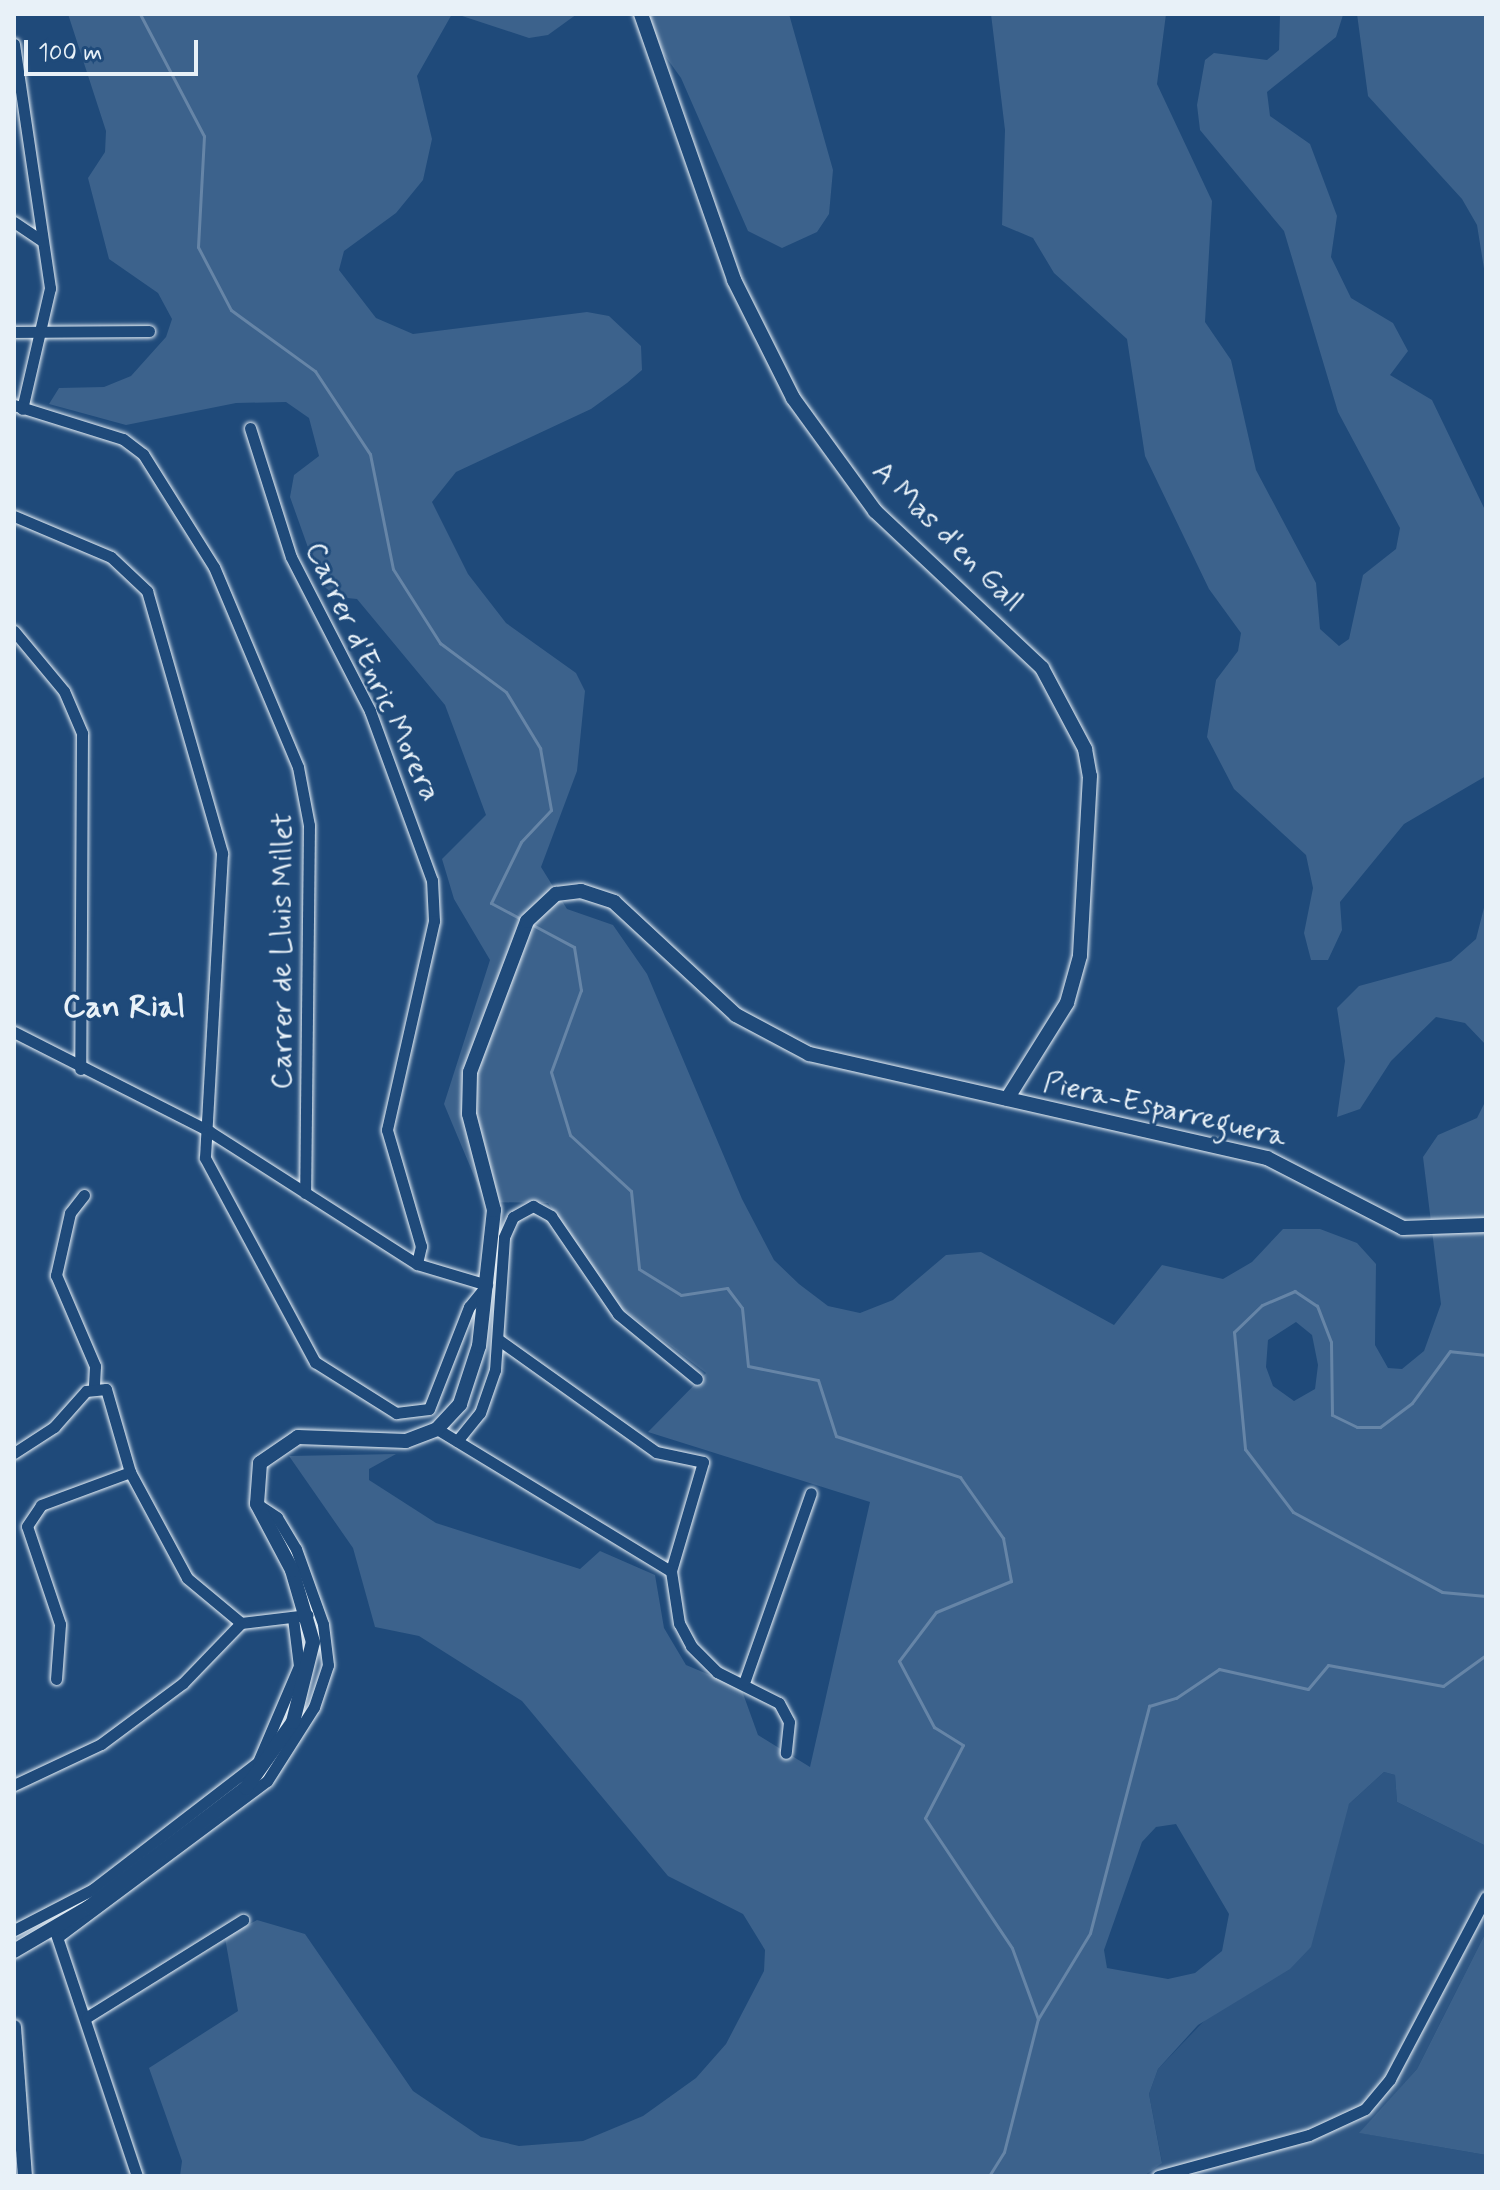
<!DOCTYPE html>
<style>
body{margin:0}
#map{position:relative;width:1500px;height:2190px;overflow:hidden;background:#1f4a7a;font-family:Mynerve,sans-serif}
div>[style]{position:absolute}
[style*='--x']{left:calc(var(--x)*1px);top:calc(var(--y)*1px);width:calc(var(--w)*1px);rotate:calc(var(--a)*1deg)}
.built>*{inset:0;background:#2e5683}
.green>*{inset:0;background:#3c628c}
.stream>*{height:3px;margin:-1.5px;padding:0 1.5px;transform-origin:1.5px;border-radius:1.5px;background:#6685a7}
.roads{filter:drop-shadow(0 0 2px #e8f1f8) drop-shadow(0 0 2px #e8f1f8)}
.minor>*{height:11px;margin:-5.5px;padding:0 5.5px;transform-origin:5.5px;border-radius:5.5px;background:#1f4a7a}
.tertiary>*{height:14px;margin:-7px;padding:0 7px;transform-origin:7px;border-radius:7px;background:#1f4a7a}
.secondary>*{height:14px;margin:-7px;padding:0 7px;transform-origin:7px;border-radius:7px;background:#1f4a7a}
span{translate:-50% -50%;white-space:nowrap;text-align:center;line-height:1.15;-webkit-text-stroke:6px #1f4a7a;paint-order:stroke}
.street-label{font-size:30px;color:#e8f1f8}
.neighbourhood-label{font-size:32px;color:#e8f1f8;font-weight:700}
.frame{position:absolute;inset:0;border:16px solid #e8f1f8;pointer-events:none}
.scale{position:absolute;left:24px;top:40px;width:174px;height:36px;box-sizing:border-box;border:4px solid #e8f1f8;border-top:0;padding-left:10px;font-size:24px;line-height:28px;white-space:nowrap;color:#e8f1f8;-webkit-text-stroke:6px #1f4a7a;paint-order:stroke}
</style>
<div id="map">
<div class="built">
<i style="clip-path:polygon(1384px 1772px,1395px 1775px,1397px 1802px,1486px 1846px,1486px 1932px,1417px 2069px,1360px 2133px,1486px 2155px,1486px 2176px,1144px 2176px,1162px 2162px,1149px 2094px,1158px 2069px,1204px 2021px,1349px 1804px)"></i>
</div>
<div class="green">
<i style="clip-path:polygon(evenodd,68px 14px,452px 14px,417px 76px,432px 139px,423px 180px,396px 213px,344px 251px,339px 270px,376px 318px,413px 334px,587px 312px,609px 316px,641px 346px,642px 370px,627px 383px,591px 409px,456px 472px,432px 502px,468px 574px,506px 623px,576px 673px,585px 691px,577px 771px,541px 867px,567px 909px,613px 925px,647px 974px,742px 1199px,774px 1260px,799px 1284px,828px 1306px,860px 1313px,893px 1300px,946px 1255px,981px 1252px,1114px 1325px,1162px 1265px,1223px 1279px,1252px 1262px,1283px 1229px,1320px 1229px,1357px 1243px,1376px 1264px,1375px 1345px,1388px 1368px,1402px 1369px,1424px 1351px,1441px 1304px,1423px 1157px,1438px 1135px,1477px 1118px,1486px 1100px,1486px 1846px,1397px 1802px,1395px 1775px,1384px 1772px,1349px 1804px,1311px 1947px,1290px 1969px,1198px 2025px,1158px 2069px,1149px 2094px,1162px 2163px,1144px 2176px,180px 2176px,182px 2161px,149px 2068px,238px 2011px,225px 1938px,257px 1920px,305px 1934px,413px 2091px,481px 2137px,519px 2146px,583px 2141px,643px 2116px,696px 2078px,726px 2044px,764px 1971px,765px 1950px,743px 1914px,668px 1876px,522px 1701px,419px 1636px,375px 1627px,353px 1548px,289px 1456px,396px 1454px,369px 1469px,369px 1480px,436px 1523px,580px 1569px,600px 1551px,655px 1575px,664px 1628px,686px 1665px,741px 1688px,758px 1735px,810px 1767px,870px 1502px,648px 1432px,706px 1373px,620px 1307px,548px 1203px,485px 1202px,444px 1104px,490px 960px,454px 899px,442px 859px,486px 815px,445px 705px,357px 599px,337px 597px,321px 584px,290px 497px,294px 475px,319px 456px,309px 418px,286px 402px,236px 403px,126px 425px,49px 404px,59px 388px,104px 387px,131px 376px,166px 337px,172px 319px,158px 293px,109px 259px,88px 178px,105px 152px,106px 131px,68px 14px,1296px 1322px,1312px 1335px,1318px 1365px,1315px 1389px,1294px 1401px,1273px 1386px,1266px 1367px,1268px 1340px,1296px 1322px,68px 14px,1176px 1824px,1229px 1914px,1222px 1951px,1195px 1973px,1168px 1979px,1107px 1968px,1104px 1950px,1142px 1842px,1156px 1827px,1176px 1824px)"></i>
<i style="clip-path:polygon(456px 14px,577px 14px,548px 35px,529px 38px)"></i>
<i style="clip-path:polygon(635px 14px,789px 14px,833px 170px,829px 214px,817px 232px,782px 248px,748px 231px,681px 78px)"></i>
<i style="clip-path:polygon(991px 14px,1166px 14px,1157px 84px,1212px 201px,1205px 322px,1231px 360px,1256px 470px,1316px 583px,1320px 629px,1339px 646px,1349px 639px,1363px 575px,1396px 549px,1400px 528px,1338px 412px,1284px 231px,1200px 130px,1197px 105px,1205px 60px,1214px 53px,1267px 60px,1279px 50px,1280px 14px,1343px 15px,1336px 37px,1267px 92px,1270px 116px,1310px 144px,1337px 216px,1331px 257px,1351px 298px,1393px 323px,1408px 351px,1390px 375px,1432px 400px,1486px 512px,1486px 776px,1404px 824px,1340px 902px,1342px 930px,1328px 960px,1311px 960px,1304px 933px,1313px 888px,1306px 855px,1234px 789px,1207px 737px,1216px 680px,1238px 651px,1241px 633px,1209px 589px,1145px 456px,1127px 339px,1054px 273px,1033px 238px,1002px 225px,1005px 130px)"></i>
<i style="clip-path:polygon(1357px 14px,1486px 14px,1486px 281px,1477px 225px,1462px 199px,1368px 96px)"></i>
<i style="clip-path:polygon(1486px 900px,1486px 1045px,1465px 1023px,1436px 1017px,1391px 1061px,1360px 1109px,1337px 1117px,1345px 1061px,1337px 1008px,1359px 986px,1451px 961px,1476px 939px)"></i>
<i style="clip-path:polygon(1486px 1932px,1486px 2155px,1359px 2133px,1417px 2069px)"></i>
</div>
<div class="stream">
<i style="--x:140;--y:14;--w:138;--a:62.3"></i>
<i style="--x:204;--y:136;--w:111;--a:93.1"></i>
<i style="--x:198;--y:247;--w:71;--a:62.4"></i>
<i style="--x:231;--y:310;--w:104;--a:36"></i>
<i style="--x:315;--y:371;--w:100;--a:56.5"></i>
<i style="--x:370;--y:454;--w:117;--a:78.7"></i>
<i style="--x:393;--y:569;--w:88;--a:57.6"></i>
<i style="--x:440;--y:643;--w:82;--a:36.6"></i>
<i style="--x:506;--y:692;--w:66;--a:58.7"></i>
<i style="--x:540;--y:748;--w:63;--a:79.9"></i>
<i style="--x:551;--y:810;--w:44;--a:133.2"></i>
<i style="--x:521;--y:842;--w:68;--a:116.2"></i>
<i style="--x:491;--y:903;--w:34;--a:28"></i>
<i style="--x:531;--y:924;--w:49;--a:28.1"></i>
<i style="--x:574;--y:947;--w:44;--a:80.8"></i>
<i style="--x:581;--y:990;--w:87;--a:110.1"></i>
<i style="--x:551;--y:1072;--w:66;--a:73.2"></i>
<i style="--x:570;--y:1135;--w:83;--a:42.6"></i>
<i style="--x:631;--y:1191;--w:78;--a:84.1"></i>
<i style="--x:639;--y:1269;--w:49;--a:31.8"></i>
<i style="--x:681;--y:1295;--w:47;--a:-8.7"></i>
<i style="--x:727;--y:1288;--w:25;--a:53"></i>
<i style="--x:742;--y:1308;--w:58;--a:84.1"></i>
<i style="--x:748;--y:1366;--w:71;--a:11.3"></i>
<i style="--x:818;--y:1380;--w:59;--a:72.2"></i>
<i style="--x:836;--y:1436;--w:131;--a:18.3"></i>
<i style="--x:960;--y:1477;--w:75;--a:54.8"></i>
<i style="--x:1003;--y:1538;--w:44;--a:79.5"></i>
<i style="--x:1011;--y:1581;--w:81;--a:157.5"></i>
<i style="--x:936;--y:1612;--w:61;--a:127.1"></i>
<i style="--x:899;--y:1661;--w:75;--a:62.1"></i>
<i style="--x:934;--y:1727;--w:34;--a:32"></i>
<i style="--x:963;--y:1745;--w:82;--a:117.5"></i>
<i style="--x:925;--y:1818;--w:156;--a:56.2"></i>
<i style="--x:1012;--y:1948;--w:76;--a:69.9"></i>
<i style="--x:1486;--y:1355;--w:36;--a:-174"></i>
<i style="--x:1450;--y:1351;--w:64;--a:126.2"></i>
<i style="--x:1412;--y:1403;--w:40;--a:143"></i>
<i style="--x:1380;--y:1427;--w:23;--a:180"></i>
<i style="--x:1357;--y:1427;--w:28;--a:-154"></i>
<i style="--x:1332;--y:1415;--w:73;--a:-90.8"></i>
<i style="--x:1331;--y:1342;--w:39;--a:-111"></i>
<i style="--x:1317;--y:1306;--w:27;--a:-146"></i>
<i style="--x:1295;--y:1291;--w:36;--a:157"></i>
<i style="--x:1262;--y:1305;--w:39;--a:136"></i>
<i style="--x:1234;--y:1332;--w:118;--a:84.6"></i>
<i style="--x:1245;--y:1449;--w:79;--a:52.7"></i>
<i style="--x:1293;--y:1512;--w:169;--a:28.2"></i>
<i style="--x:1442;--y:1592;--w:44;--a:5.2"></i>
<i style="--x:989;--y:2176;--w:28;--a:-58"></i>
<i style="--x:1004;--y:2152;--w:137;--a:-75.7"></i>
<i style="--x:1038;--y:2019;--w:100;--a:-58.8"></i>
<i style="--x:1090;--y:1933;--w:235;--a:-75.4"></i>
<i style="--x:1149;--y:1706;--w:28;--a:-17"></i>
<i style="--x:1176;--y:1698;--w:52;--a:-34"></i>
<i style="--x:1219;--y:1669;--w:91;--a:12.7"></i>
<i style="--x:1308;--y:1689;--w:31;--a:-50"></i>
<i style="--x:1328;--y:1665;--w:117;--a:10.3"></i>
<i style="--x:1443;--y:1686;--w:53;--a:-35.8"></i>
</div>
<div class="roads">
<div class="minor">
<i style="--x:14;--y:44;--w:247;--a:81.6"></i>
<i style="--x:50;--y:288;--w:124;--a:103"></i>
<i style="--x:14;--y:222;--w:34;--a:34"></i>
<i style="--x:14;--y:332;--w:135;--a:-0.4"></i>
<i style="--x:14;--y:405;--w:114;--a:17.3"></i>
<i style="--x:123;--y:439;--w:25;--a:37"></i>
<i style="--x:143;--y:454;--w:133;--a:57.9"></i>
<i style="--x:214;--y:567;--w:217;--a:67.2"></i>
<i style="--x:298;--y:767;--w:59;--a:79.3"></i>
<i style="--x:309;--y:825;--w:368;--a:90.6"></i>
<i style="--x:250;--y:428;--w:135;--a:72.4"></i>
<i style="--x:291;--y:557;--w:173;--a:62.8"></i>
<i style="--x:370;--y:711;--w:180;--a:69.9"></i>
<i style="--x:432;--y:880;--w:41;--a:87.2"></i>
<i style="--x:434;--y:921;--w:214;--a:102.7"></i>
<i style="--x:387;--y:1130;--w:121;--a:73.7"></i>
<i style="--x:421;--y:1246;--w:18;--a:103"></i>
<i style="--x:14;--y:516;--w:105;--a:22.9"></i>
<i style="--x:111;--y:557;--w:50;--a:43.4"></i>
<i style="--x:147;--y:591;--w:273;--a:74"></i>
<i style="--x:222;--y:853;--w:305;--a:93.2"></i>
<i style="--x:205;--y:1158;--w:232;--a:61.7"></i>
<i style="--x:315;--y:1362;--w:96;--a:32.2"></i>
<i style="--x:396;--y:1413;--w:33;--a:-7"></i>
<i style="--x:429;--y:1409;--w:110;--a:-68.6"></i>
<i style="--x:469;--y:1307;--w:28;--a:-51"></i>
<i style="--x:14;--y:631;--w:78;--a:50.2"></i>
<i style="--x:64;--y:691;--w:46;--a:66.8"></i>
<i style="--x:82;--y:733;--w:336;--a:90.3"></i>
<i style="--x:14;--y:1032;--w:219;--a:26.9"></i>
<i style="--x:209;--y:1131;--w:247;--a:32.6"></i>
<i style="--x:417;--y:1264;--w:73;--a:16.7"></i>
<i style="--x:84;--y:1195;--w:23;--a:128"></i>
<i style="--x:70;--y:1213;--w:64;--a:102.7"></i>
<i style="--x:56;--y:1275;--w:99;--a:66.8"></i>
<i style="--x:95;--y:1366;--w:19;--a:93"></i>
<i style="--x:499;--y:1340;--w:193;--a:35.5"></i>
<i style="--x:656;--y:1452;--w:48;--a:12"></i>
<i style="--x:703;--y:1462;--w:114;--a:106.4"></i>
<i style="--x:437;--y:1429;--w:274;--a:31.3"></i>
<i style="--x:671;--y:1571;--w:53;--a:81.3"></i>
<i style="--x:679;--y:1623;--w:26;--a:62"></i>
<i style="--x:691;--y:1646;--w:37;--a:45"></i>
<i style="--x:717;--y:1672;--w:69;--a:26.6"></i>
<i style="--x:779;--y:1703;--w:21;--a:62"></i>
<i style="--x:789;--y:1722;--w:31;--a:96"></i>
<i style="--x:457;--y:1441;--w:36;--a:-51"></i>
<i style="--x:480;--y:1413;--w:46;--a:-70.8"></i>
<i style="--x:495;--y:1370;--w:133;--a:-86.1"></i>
<i style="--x:504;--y:1237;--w:22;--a:-66"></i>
<i style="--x:513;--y:1217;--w:23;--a:-29"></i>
<i style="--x:533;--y:1206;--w:21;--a:29"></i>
<i style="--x:551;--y:1216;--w:119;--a:55.6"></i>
<i style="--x:618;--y:1314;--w:102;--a:39.4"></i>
<i style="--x:14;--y:1453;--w:48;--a:-33"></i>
<i style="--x:54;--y:1427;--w:48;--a:-48.4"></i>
<i style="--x:86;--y:1391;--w:20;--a:-6"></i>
<i style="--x:106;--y:1389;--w:86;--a:73.9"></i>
<i style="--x:130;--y:1472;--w:120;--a:61.7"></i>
<i style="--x:187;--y:1578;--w:70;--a:39.8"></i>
<i style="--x:241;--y:1623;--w:67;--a:-6.8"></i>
<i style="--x:56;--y:1679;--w:55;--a:-85.8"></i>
<i style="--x:60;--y:1624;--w:103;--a:-108.6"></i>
<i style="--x:27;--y:1526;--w:25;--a:-56"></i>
<i style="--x:41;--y:1505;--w:95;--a:-20.3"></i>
<i style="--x:745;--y:1680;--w:198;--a:-70.6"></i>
<i style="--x:14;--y:1785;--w:96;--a:-25.2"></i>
<i style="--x:101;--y:1744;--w:102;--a:-36.6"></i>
<i style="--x:183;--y:1683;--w:83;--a:-46"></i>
<i style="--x:14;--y:1930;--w:89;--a:-27.4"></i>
<i style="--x:93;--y:1889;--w:208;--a:-37.6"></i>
<i style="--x:258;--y:1762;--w:104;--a:-66.9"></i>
<i style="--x:299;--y:1666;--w:48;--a:-97.1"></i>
<i style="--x:55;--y:1931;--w:258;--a:71.5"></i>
<i style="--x:59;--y:1936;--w:259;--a:-36.7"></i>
<i style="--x:267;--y:1781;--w:88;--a:-57.6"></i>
<i style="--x:314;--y:1707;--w:44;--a:-71.6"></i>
<i style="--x:328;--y:1665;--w:41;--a:-97"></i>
<i style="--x:323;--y:1624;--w:80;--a:-109.8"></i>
<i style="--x:296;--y:1549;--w:37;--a:-121"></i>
<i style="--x:277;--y:1517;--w:24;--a:-147"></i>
<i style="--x:87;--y:2017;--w:184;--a:-31.9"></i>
<i style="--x:1158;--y:2176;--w:156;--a:-15.2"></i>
<i style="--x:1309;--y:2135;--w:62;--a:-24.9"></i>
<i style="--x:1365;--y:2109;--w:39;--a:-50"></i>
<i style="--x:1390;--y:2079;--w:206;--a:-62.2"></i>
</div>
<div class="tertiary">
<i style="--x:641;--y:14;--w:282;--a:70.7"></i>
<i style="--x:734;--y:280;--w:132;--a:63.4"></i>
<i style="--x:793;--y:398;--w:140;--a:54"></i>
<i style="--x:875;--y:511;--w:229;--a:43.2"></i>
<i style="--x:1042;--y:668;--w:92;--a:62"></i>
<i style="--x:1085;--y:749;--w:27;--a:80"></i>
<i style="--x:1090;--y:776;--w:180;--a:93.2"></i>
<i style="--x:1080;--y:956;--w:49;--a:105.5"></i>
<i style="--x:1067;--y:1003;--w:113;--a:122"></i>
</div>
<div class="secondary">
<i style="--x:14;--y:1951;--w:87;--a:-30.4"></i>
<i style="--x:89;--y:1907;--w:197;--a:-37.2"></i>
<i style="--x:246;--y:1788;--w:81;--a:-54.5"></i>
<i style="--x:293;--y:1722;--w:82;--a:-76"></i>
<i style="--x:313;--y:1642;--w:75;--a:-106.3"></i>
<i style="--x:292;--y:1570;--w:75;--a:-117.9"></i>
<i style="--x:257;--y:1504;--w:41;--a:-85.8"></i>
<i style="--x:260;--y:1463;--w:46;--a:-34.4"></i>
<i style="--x:298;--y:1437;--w:108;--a:2.1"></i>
<i style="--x:406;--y:1441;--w:33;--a:-21"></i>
<i style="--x:437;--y:1429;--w:34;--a:-47"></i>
<i style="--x:460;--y:1404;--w:61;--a:-71.9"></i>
<i style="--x:479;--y:1346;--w:137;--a:-83.7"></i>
<i style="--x:494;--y:1210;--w:99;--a:-104.6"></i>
<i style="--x:469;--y:1114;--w:42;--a:-88.6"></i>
<i style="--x:470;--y:1072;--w:161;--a:-69.3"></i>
<i style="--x:527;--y:921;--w:40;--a:-43"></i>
<i style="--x:556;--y:894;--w:25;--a:-7"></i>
<i style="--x:581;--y:891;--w:35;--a:18"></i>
<i style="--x:614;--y:902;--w:166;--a:42.8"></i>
<i style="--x:736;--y:1015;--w:83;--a:28.1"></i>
<i style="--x:809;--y:1054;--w:470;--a:12.8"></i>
<i style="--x:1267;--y:1158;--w:153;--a:27.2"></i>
<i style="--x:1403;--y:1228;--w:83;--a:-2.1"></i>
<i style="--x:14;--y:2027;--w:149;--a:85.8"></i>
</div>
</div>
<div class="street-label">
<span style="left:947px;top:537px;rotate:45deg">A Mas d'en Gall</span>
<span style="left:372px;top:672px;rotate:65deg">Carrer d'Enric Morera</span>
<span style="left:283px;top:951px;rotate:-90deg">Carrer de Lluis Millet</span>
<span style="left:1165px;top:1110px;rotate:13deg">Piera-Esparreguera</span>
</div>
<div class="neighbourhood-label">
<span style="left:124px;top:1007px">Can Rial</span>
</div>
<div class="frame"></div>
<div class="scale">100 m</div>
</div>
